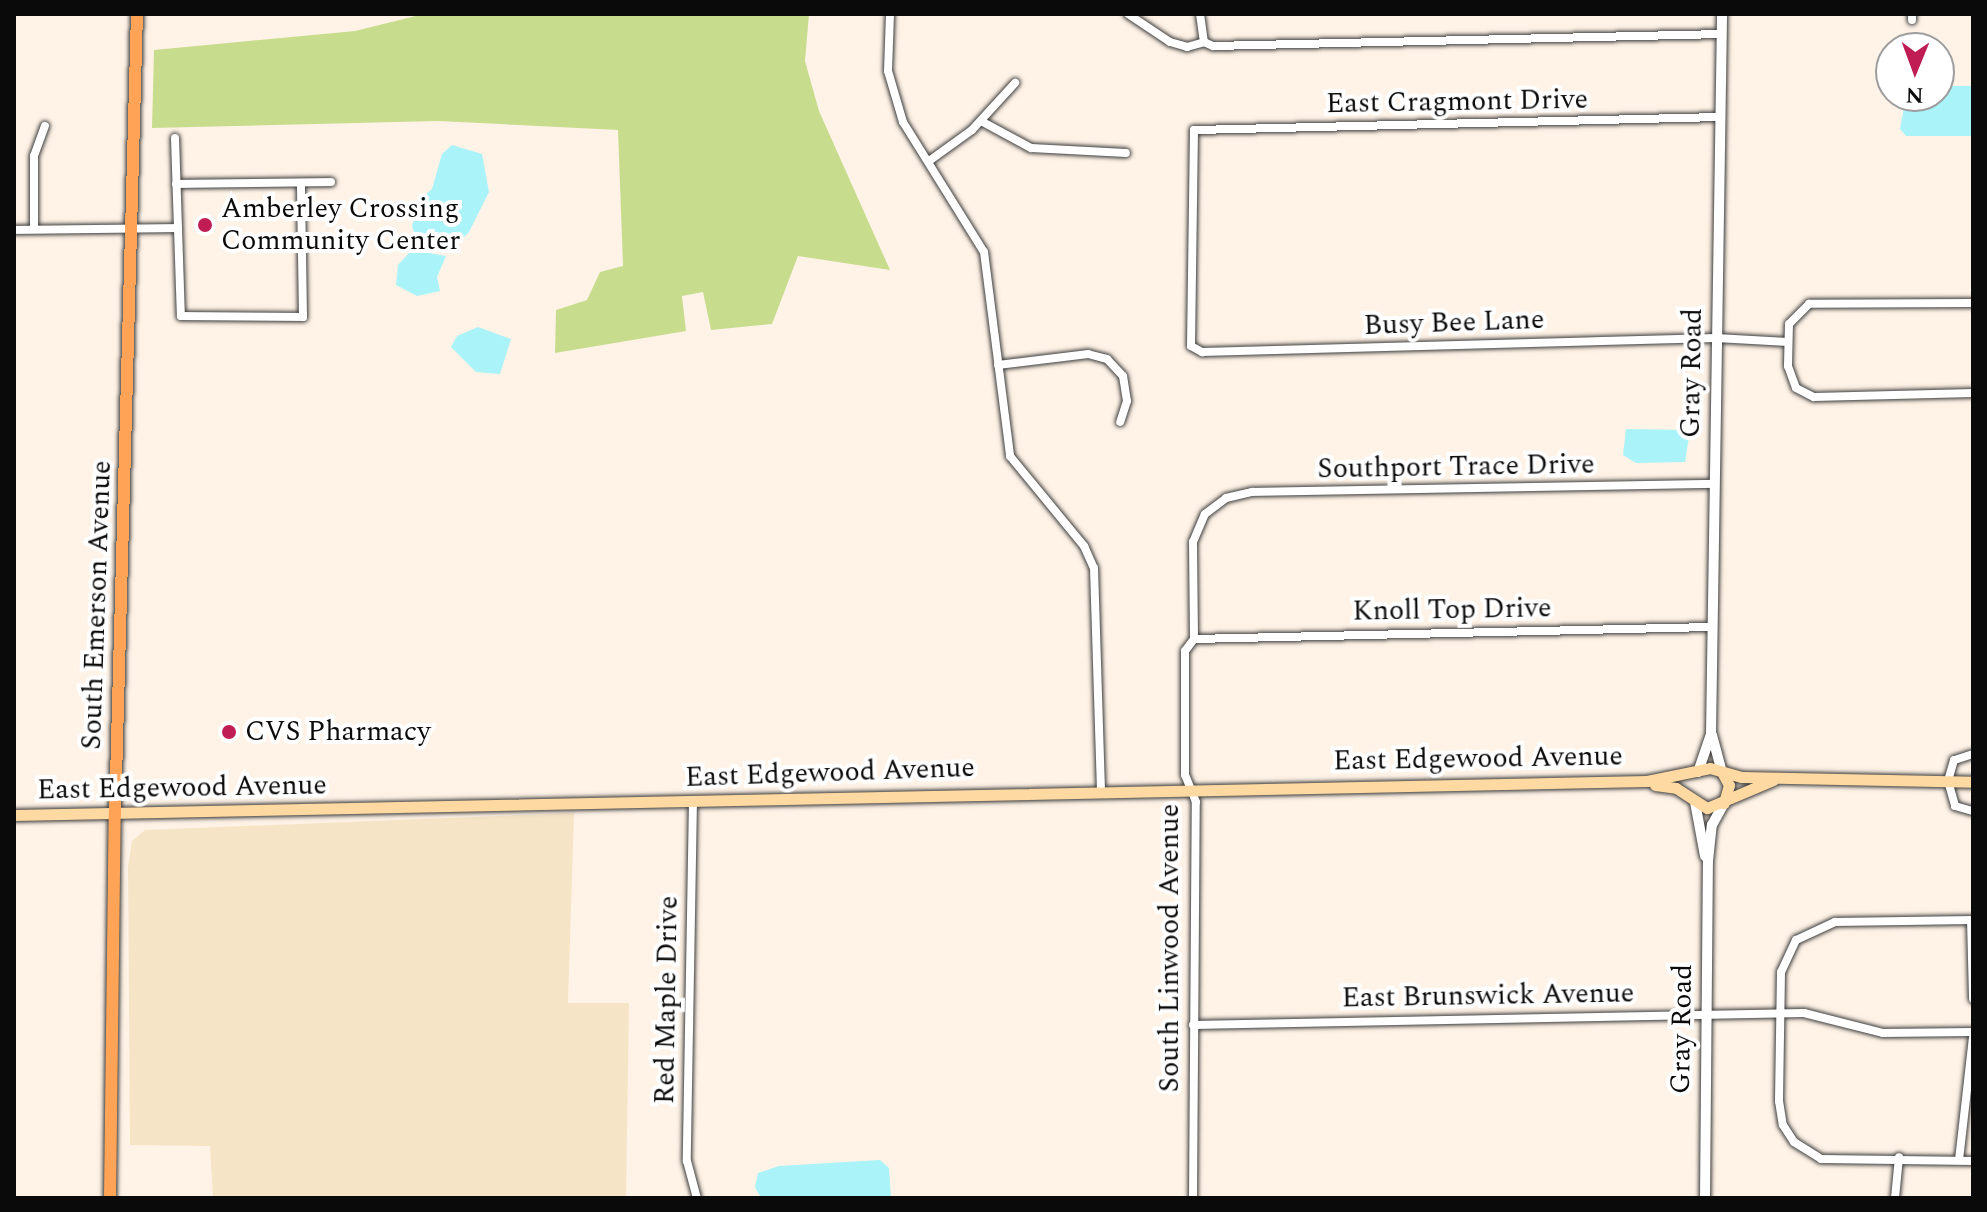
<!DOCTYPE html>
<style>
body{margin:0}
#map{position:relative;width:1987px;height:1212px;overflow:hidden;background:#fff3e7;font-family:Spectral,serif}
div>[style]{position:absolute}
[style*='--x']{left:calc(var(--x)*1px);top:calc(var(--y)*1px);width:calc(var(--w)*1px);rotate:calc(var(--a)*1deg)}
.farmland>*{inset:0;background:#f6e4c7}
.forest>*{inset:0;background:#c8dc8e}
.water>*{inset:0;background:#a9f3f9}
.roads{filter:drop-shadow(0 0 2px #3d3d3d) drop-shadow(0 0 2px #3d3d3d)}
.minor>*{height:8px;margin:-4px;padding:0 4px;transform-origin:4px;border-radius:4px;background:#fff}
.tertiary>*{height:10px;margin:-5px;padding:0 5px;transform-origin:5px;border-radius:5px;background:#fff}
.secondary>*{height:11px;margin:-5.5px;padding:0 5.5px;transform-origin:5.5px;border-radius:5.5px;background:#ffd9a2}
.primary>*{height:12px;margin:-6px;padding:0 6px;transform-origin:6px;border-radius:6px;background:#ffa457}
.dots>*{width:22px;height:22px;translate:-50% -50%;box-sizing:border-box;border:4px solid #fff;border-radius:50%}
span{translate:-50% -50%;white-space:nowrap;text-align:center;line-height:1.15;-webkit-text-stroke:8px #fff;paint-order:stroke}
.street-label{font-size:28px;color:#0a0a0a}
.poi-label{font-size:28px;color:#0a0a0a}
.left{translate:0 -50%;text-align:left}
.frame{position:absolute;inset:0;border:16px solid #0a0a0a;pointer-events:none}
.north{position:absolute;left:1875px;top:32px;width:80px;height:80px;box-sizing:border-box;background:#fff;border:2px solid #9d9d9d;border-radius:50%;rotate:181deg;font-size:22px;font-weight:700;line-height:32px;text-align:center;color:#0a0a0a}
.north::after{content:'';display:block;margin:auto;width:28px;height:36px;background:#c01d55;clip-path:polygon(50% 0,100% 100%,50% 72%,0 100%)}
</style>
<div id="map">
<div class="farmland">
<i style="clip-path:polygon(574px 813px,568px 1003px,629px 1003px,626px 1198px,213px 1198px,210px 1146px,130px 1145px,128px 867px,132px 841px,145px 830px)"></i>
</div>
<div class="forest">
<i style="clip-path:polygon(424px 14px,809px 14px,805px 61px,819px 111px,890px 270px,798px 256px,772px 324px,711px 330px,703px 292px,682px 296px,686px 331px,555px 353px,556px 310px,587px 300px,600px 272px,623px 266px,618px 130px,438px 121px,152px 128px,154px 50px,355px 31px)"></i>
</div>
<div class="water">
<i style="clip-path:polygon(1939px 86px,1973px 86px,1973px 136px,1906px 136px,1900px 129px,1906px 96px,1939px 96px)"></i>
<i style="clip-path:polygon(452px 145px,482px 154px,489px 192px,469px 232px,455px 246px,433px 247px,417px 242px,412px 226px,419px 200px,432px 189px,442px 154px)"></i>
<i style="clip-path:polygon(412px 250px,446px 256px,437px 277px,440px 291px,417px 296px,396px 285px,398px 265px)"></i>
<i style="clip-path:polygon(478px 327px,511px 339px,500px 374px,476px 372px,451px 347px,457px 336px)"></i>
<i style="clip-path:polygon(1626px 429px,1690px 430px,1685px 462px,1636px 463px,1623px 455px)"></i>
<i style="clip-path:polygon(880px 1160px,889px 1168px,891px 1198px,761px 1198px,755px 1187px,758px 1173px,779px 1166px)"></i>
</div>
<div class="roads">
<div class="minor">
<i style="--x:890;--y:14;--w:57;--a:92"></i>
<i style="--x:888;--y:71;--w:53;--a:73.6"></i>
<i style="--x:903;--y:122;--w:153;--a:58.1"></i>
<i style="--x:984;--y:252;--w:206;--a:82.7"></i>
<i style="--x:1010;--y:456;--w:117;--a:50.6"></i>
<i style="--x:1084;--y:546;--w:24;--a:66"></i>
<i style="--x:1094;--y:568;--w:221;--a:88.2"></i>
<i style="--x:1128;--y:14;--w:50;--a:33.7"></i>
<i style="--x:1170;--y:42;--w:18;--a:16"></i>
<i style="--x:1187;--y:47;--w:18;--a:-16"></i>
<i style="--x:1204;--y:42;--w:10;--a:24"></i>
<i style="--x:1213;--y:46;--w:509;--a:-1.35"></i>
<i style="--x:1200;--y:14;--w:28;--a:82"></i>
<i style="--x:1912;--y:20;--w:6;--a:-90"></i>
<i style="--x:1720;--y:117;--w:526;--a:178.58"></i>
<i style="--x:1194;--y:130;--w:216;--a:90.8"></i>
<i style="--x:1191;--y:346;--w:13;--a:29"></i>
<i style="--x:1202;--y:352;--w:514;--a:-1.56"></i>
<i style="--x:1716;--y:338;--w:72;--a:3.2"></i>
<i style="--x:981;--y:121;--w:57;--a:28.4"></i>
<i style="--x:1031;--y:148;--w:95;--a:3"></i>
<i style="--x:175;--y:138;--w:178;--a:88.1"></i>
<i style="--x:181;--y:316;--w:122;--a:0.5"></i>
<i style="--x:303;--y:317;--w:134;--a:-90.9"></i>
<i style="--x:929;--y:161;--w:53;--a:-35.8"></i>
<i style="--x:972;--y:130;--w:64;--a:-47.5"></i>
<i style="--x:176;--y:184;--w:155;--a:-0.7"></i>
<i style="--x:34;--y:229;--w:73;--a:-90"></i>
<i style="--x:34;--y:156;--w:32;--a:-70"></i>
<i style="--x:14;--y:230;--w:164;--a:-0.7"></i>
<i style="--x:1973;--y:303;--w:164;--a:179.7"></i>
<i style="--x:1809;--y:304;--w:28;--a:135"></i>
<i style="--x:1789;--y:324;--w:42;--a:91.4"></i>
<i style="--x:1788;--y:366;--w:23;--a:70"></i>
<i style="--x:1796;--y:388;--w:20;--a:27"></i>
<i style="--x:1814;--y:397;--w:159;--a:-1.4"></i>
<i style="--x:998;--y:365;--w:91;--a:-7"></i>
<i style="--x:1088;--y:354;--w:20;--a:15"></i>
<i style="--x:1107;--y:359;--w:23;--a:47"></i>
<i style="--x:1123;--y:376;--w:25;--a:81"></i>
<i style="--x:1127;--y:401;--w:22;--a:108"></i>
<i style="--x:1194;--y:639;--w:517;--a:-1.33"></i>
<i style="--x:1973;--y:754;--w:20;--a:162"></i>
<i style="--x:1954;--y:760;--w:22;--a:106"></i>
<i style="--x:1948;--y:781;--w:26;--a:74"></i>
<i style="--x:1955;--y:806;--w:19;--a:16"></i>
<i style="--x:693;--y:800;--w:361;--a:91"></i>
<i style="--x:687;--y:1161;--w:38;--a:75"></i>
<i style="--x:1971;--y:920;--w:79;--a:88.5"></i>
<i style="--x:1973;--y:920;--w:138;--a:179.2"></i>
<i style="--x:1835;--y:922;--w:43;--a:155.2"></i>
<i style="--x:1796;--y:940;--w:35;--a:115"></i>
<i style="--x:1781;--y:972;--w:129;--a:90.9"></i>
<i style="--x:1779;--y:1101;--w:24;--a:81"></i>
<i style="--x:1783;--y:1125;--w:20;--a:57"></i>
<i style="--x:1794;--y:1142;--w:32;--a:32"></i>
<i style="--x:1821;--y:1159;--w:152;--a:0.8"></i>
<i style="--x:1193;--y:1025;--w:611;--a:-1.13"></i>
<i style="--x:1804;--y:1013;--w:81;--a:14.2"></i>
<i style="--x:1883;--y:1033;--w:90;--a:-0.6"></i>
<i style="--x:1959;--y:1160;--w:123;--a:-83.5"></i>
<i style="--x:1193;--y:1198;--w:396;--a:-89.6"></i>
<i style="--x:1196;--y:802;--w:29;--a:-112"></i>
<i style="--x:1185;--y:775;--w:124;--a:-90"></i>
<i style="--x:1185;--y:651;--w:15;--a:-53"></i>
<i style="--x:1194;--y:639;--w:97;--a:-90.6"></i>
<i style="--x:1193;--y:542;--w:30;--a:-67"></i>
<i style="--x:1205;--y:514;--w:26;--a:-37"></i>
<i style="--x:1226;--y:498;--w:27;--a:-13"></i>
<i style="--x:1252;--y:492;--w:462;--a:-1"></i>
<i style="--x:1895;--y:1198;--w:41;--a:-84.4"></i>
</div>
<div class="tertiary">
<i style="--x:1712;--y:735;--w:38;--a:75"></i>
<i style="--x:1698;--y:772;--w:40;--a:-71.1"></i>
<i style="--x:1711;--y:734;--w:720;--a:-89.12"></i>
<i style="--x:1695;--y:802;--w:55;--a:79.5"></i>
<i style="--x:1705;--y:1198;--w:337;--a:-89.5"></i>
<i style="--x:1708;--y:861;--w:36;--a:-84"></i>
<i style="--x:1712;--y:825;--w:25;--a:-61"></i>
</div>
<div class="secondary">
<i style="--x:1722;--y:772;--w:15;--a:62"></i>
<i style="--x:1729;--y:785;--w:19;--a:106"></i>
<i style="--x:1655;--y:785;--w:21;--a:8"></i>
<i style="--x:1676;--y:788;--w:37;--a:33"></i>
<i style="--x:1707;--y:808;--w:72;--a:-23"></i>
<i style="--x:14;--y:815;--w:1633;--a:-1.19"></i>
<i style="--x:1647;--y:781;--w:64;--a:-11.7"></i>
<i style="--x:1710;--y:768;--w:33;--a:16"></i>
<i style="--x:1742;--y:777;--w:231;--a:1.2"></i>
</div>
<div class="primary">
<i style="--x:110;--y:1198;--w:383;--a:-89.3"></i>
<i style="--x:115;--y:815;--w:801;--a:-88.43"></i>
</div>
</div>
<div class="dots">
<i style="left:205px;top:225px;background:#c01d55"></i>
<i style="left:229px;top:732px;background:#c01d55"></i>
</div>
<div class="street-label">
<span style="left:1457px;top:102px;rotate:-1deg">East Cragmont Drive</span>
<span style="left:1454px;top:323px;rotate:-2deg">Busy Bee Lane</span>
<span style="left:1692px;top:373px;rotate:-89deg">Gray Road</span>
<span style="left:1456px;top:467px;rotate:-1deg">Southport Trace Drive</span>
<span style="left:97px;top:605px;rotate:-88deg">South Emerson Avenue</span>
<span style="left:1452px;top:610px;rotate:-1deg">Knoll Top Drive</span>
<span style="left:1478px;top:759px;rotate:-1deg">East Edgewood Avenue</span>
<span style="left:830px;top:773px;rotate:-2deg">East Edgewood Avenue</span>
<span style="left:182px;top:788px;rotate:-1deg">East Edgewood Avenue</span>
<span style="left:1170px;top:948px;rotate:-90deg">South Linwood Avenue</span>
<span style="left:1488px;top:996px;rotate:-1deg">East Brunswick Avenue</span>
<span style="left:667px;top:1000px;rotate:-89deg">Red Maple Drive</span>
<span style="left:1682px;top:1029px;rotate:-89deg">Gray Road</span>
</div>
<div class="poi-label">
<span class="left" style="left:221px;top:225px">Amberley Crossing<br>Community Center</span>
<span class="left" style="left:245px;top:732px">CVS Pharmacy</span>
</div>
<div class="frame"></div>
<div class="north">N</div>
</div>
